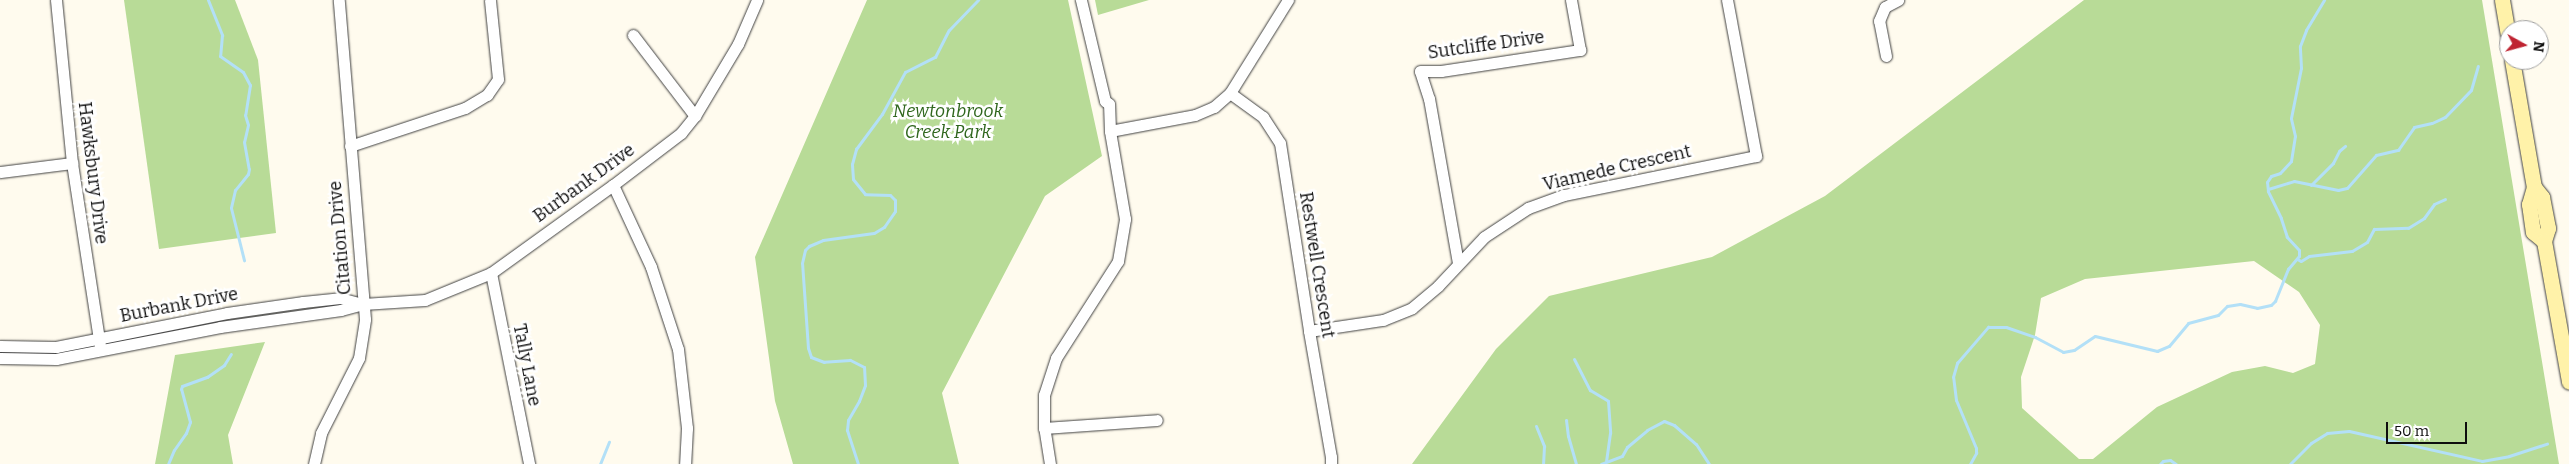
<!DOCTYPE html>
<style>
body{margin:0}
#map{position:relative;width:2569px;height:464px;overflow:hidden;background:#fffbee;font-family:Bitter,serif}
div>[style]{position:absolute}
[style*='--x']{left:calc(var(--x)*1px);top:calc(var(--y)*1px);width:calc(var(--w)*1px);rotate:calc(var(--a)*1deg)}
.forest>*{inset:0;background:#b8db97}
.stream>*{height:3px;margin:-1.5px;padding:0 1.5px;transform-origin:1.5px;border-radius:1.5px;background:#b3e0f7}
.roads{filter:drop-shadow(0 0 1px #414141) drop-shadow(0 0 1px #414141)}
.minor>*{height:11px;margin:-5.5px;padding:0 5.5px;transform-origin:5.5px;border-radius:5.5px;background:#fff}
.secondary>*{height:15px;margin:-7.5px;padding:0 7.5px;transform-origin:7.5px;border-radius:7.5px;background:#fff2a9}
span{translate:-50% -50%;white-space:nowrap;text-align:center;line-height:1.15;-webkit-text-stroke:5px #fff;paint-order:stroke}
.street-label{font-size:18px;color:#0e0e0e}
.park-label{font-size:18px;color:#2f661d;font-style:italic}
.north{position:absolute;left:2499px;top:20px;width:50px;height:50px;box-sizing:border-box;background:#fff;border:1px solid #9f9f9f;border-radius:50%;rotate:97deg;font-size:14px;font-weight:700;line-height:20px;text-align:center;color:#0e0e0e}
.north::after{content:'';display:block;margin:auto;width:18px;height:22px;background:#bf2432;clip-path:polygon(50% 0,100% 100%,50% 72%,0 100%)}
.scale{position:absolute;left:2386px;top:422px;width:81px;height:22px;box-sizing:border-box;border:2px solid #0e0e0e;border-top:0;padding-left:6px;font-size:15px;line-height:18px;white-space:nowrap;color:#0e0e0e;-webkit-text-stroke:4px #fff;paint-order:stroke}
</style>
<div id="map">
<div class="forest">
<i style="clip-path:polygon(124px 0,235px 0,258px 60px,276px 233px,159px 249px)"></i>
<i style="clip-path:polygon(867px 0,1068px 0,1102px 156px,1045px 196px,942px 393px,959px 464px,793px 464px,775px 401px,755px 257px)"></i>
<i style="clip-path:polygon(1095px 0,1149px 0,1098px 15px)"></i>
<i style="clip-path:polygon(evenodd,2084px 0,2482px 0,2559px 464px,1412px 464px,1496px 349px,1549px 296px,1712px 257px,1825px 196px,2084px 0,2254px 261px,2299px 292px,2320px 325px,2315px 364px,2293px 373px,2265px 366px,2232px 372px,2157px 407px,2093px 459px,2079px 459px,2022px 408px,2021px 377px,2035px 335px,2041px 298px,2085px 279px,2254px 261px)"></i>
<i style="clip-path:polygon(265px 342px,228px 435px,233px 464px,155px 464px,175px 355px)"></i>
</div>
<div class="stream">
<i style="--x:208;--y:0;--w:38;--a:68"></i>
<i style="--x:222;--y:35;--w:21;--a:95"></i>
<i style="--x:220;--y:56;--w:28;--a:35"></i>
<i style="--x:243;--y:72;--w:15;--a:62"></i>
<i style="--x:250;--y:85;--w:30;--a:99"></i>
<i style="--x:245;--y:115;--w:10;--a:73"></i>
<i style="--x:248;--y:125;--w:17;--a:103"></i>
<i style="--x:244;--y:142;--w:27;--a:80"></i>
<i style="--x:249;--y:169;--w:5;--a:101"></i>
<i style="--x:248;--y:174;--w:21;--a:129"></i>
<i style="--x:235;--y:190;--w:18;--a:103"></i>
<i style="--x:231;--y:208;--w:54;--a:76"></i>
<i style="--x:2311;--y:185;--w:31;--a:-45"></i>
<i style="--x:2333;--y:163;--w:13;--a:-63"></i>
<i style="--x:2339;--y:151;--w:8;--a:-40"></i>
<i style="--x:2268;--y:189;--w:27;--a:-17"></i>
<i style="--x:2294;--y:181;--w:45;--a:11.6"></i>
<i style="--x:2338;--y:190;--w:9;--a:-13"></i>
<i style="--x:2347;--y:188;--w:44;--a:-48.7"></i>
<i style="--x:2376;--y:155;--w:23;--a:-13"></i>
<i style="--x:2398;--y:150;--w:28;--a:-55"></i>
<i style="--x:2414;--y:127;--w:18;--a:-13"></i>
<i style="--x:2432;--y:123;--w:14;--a:-25"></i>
<i style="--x:2445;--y:117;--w:37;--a:-46"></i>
<i style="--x:2471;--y:90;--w:25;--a:-74"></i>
<i style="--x:2297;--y:259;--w:4;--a:27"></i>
<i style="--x:2301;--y:261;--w:9;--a:-32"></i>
<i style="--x:2309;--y:256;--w:43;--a:-6.6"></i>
<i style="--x:2352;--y:251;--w:17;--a:-31"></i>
<i style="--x:2367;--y:242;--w:15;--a:-62"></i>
<i style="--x:2374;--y:229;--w:34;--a:-2"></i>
<i style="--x:2408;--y:228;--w:19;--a:-32"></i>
<i style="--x:2424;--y:218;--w:17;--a:-54"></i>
<i style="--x:2434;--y:204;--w:12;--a:-24"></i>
<i style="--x:1574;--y:359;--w:35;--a:63"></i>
<i style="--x:1590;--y:390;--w:21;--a:31"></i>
<i style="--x:1608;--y:401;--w:32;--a:86"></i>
<i style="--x:1610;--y:433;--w:28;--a:98"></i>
<i style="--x:1566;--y:420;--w:16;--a:83"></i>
<i style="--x:1568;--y:436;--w:29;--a:74"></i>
<i style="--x:1536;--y:426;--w:22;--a:68"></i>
<i style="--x:1544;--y:446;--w:18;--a:93"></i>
<i style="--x:168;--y:464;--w:15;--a:-67"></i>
<i style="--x:174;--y:450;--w:21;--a:-55"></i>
<i style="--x:186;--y:433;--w:12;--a:-70"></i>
<i style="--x:190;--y:422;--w:34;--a:-105"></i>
<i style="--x:181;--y:389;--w:3;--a:-72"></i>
<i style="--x:182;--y:386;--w:27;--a:-20"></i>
<i style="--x:207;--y:377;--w:21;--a:-35"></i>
<i style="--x:224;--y:365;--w:13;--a:-58"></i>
<i style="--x:600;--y:464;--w:24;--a:-68"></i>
<i style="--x:858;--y:464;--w:36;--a:-108"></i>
<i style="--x:847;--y:430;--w:10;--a:-84"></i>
<i style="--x:848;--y:420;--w:22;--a:-60"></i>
<i style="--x:859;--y:401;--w:17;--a:-69"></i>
<i style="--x:865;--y:385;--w:18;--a:-93"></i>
<i style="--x:864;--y:367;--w:16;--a:-153"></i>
<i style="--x:850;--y:360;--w:26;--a:176"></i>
<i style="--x:824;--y:362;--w:14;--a:-159"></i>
<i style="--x:811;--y:357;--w:9;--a:-108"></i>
<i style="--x:808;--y:348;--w:85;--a:-94"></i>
<i style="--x:802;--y:263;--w:13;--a:-77"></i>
<i style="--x:805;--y:250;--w:6;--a:-45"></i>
<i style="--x:809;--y:246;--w:15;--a:-23"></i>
<i style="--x:823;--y:240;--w:51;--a:-7.8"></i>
<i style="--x:874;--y:233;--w:12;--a:-31"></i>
<i style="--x:884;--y:227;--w:19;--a:-55"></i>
<i style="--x:895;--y:211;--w:11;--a:-90"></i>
<i style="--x:895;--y:200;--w:7;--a:-135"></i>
<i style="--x:890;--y:195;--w:25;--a:-178"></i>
<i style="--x:865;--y:194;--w:19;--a:-129"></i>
<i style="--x:853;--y:179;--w:15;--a:-94"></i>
<i style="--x:852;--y:164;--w:16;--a:-75"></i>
<i style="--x:856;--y:149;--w:44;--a:-53.4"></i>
<i style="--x:882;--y:114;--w:48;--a:-61.3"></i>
<i style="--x:905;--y:72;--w:34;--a:-27"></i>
<i style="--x:935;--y:57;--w:30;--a:-63"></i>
<i style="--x:949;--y:30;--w:42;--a:-46"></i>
<i style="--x:1601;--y:464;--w:22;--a:-21"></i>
<i style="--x:1622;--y:456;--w:10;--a:-61"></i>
<i style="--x:1627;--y:447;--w:26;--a:-40"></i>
<i style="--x:1647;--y:430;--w:19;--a:-28"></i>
<i style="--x:1664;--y:421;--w:11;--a:22"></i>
<i style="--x:1674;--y:425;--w:29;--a:41"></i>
<i style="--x:1696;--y:444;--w:24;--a:57"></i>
<i style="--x:1970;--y:464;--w:13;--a:-61"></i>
<i style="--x:1976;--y:453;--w:5;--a:-90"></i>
<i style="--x:1976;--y:448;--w:52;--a:-112.6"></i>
<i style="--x:1956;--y:400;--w:23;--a:-97"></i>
<i style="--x:1953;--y:377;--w:15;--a:-74"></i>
<i style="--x:1957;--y:363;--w:48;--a:-49.3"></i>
<i style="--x:1988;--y:327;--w:18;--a:0"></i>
<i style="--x:2006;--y:327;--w:31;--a:19"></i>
<i style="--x:2035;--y:337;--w:32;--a:28"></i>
<i style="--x:2063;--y:352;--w:11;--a:-10"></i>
<i style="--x:2074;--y:350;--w:25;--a:-34"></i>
<i style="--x:2095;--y:336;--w:64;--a:13.6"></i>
<i style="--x:2157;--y:351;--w:13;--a:-23"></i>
<i style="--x:2169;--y:346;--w:30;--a:-50"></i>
<i style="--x:2188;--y:323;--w:31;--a:-15"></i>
<i style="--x:2218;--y:315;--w:13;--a:-45"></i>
<i style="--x:2227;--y:306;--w:13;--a:-9"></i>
<i style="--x:2240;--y:304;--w:17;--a:13"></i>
<i style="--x:2257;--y:308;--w:14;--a:-12"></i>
<i style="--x:2271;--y:305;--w:6;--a:-45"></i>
<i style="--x:2275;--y:301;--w:35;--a:-68"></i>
<i style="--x:2288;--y:269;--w:17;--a:-50"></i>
<i style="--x:2299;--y:256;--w:6;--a:-90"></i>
<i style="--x:2299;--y:250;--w:18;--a:-133"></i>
<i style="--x:2287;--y:237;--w:20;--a:-108"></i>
<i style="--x:2281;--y:218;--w:30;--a:-116"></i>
<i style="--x:2268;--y:191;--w:9;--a:-96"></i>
<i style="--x:2267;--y:182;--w:7;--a:-56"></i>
<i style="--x:2271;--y:176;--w:9;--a:-18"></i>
<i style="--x:2280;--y:173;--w:16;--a:-47"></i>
<i style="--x:2291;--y:161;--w:25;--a:-81"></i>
<i style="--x:2295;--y:136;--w:18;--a:-103"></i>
<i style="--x:2291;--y:118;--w:51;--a:-78.7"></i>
<i style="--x:2301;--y:68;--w:22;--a:-93"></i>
<i style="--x:2300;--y:46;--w:17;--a:-69"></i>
<i style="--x:2306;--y:30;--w:35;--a:-59"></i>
<i style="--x:2160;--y:464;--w:4;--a:-45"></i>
<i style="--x:2163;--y:461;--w:7;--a:-8"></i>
<i style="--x:2170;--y:460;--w:7;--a:34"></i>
<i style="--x:2290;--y:464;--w:30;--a:-45"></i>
<i style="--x:2311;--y:443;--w:19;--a:-32"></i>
<i style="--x:2327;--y:433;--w:22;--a:-5"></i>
<i style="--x:2349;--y:431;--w:136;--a:12.7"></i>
<i style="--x:2482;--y:461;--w:27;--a:-10"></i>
<i style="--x:2509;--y:456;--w:40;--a:-18"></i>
</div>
<div class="roads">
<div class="minor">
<i style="--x:56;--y:0;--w:164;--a:84.4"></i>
<i style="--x:72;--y:163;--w:184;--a:81.3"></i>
<i style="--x:633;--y:35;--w:102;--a:52.6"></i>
<i style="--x:1886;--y:56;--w:36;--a:-101"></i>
<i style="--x:1879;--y:21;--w:15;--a:-67"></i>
<i style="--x:1885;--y:7;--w:15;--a:-28"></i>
<i style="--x:1230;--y:93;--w:41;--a:36"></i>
<i style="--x:1263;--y:117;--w:31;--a:57"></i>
<i style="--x:1280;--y:143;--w:190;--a:81.2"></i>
<i style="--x:1309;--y:331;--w:128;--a:80.1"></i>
<i style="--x:1331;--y:457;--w:7;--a:90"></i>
<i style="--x:1110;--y:131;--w:86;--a:-10.7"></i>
<i style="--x:1195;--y:115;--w:21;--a:-23"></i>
<i style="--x:1214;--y:107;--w:21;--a:-41"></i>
<i style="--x:1230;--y:93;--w:110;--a:-58.1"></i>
<i style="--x:350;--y:146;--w:121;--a:-18.3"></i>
<i style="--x:465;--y:108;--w:26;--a:-31"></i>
<i style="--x:487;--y:95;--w:19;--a:-55"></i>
<i style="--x:498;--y:79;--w:79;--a:-95.8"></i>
<i style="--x:0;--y:172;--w:73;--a:-7.1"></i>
<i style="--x:613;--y:185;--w:90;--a:65.1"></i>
<i style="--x:651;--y:267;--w:86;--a:71.8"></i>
<i style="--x:678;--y:349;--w:80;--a:83.5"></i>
<i style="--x:687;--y:428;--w:36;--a:93"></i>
<i style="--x:1458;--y:263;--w:167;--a:-100"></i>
<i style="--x:1429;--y:99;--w:29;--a:-108"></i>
<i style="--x:1420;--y:71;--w:21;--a:0"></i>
<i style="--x:1441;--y:71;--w:141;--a:-8.6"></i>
<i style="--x:1580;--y:50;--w:51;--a:-100.2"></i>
<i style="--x:491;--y:273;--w:195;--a:78.7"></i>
<i style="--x:1309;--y:331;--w:75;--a:-8.5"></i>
<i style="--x:1383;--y:320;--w:31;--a:-22"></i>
<i style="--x:1412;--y:308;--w:34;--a:-40"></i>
<i style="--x:1438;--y:286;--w:67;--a:-46.8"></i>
<i style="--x:1484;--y:237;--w:53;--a:-33.4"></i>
<i style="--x:1528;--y:208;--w:38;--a:-20"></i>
<i style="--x:1564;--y:195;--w:196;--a:-11.5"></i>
<i style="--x:1756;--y:156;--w:159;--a:-100.5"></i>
<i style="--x:0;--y:346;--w:56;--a:1"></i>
<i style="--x:56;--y:347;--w:174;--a:-11.2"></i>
<i style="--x:227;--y:313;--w:77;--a:-8.2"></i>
<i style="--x:303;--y:302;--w:37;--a:-6"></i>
<i style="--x:340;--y:298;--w:23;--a:15"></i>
<i style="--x:0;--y:358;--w:56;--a:1"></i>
<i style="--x:56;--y:359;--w:167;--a:-11"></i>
<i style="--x:220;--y:327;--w:122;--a:-8"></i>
<i style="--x:341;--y:310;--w:23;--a:-15"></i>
<i style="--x:363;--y:304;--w:62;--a:-3.7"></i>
<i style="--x:425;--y:300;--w:71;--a:-22.2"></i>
<i style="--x:491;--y:273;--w:150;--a:-35.8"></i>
<i style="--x:613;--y:185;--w:86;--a:-37.4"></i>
<i style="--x:681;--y:133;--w:22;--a:-51"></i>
<i style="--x:695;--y:116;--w:84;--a:-59.2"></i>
<i style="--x:738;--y:44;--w:48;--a:-66.6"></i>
<i style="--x:1044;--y:428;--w:113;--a:-4"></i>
<i style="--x:314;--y:464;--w:32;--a:-77"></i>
<i style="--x:321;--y:433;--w:84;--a:-63.1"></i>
<i style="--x:359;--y:358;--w:39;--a:-81"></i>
<i style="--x:365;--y:319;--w:320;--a:-94.7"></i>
<i style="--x:1050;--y:464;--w:36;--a:-99"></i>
<i style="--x:1044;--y:428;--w:33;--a:-90"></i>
<i style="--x:1044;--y:395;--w:39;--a:-72"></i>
<i style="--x:1056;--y:358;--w:115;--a:-57.4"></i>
<i style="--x:1118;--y:261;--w:43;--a:-80.5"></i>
<i style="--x:1125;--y:219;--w:89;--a:-99.7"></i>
<i style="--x:1110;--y:131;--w:27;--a:-92"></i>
<i style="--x:1109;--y:104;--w:5;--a:-143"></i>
<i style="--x:1105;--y:101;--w:104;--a:-103.4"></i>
</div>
<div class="secondary">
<i style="--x:2502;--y:0;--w:42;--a:80.3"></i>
<i style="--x:2512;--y:60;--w:129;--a:80.2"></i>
<i style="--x:2534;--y:187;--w:18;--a:106"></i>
<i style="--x:2529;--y:204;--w:28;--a:82"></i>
<i style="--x:2533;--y:232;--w:14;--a:39"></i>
<i style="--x:2534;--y:187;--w:13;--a:51"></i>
<i style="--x:2542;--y:197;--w:32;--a:79"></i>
<i style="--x:2548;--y:228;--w:14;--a:107"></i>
<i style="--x:2544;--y:241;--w:143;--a:79.9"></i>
</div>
</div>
<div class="street-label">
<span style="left:1486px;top:45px;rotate:-8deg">Sutcliffe Drive</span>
<span style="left:1617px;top:168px;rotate:-13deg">Viamede Crescent</span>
<span style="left:93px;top:173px;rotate:83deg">Hawksbury Drive</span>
<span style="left:584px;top:183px;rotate:-36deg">Burbank Drive</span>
<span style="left:340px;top:238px;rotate:-95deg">Citation Drive</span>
<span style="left:1317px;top:265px;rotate:81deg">Restwell Crescent</span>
<span style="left:179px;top:305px;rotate:-11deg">Burbank Drive</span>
<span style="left:527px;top:365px;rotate:79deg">Tally Lane</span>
</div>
<div class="park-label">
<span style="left:948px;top:122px">Newtonbrook<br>Creek Park</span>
</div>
<div class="north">N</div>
<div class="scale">50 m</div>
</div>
